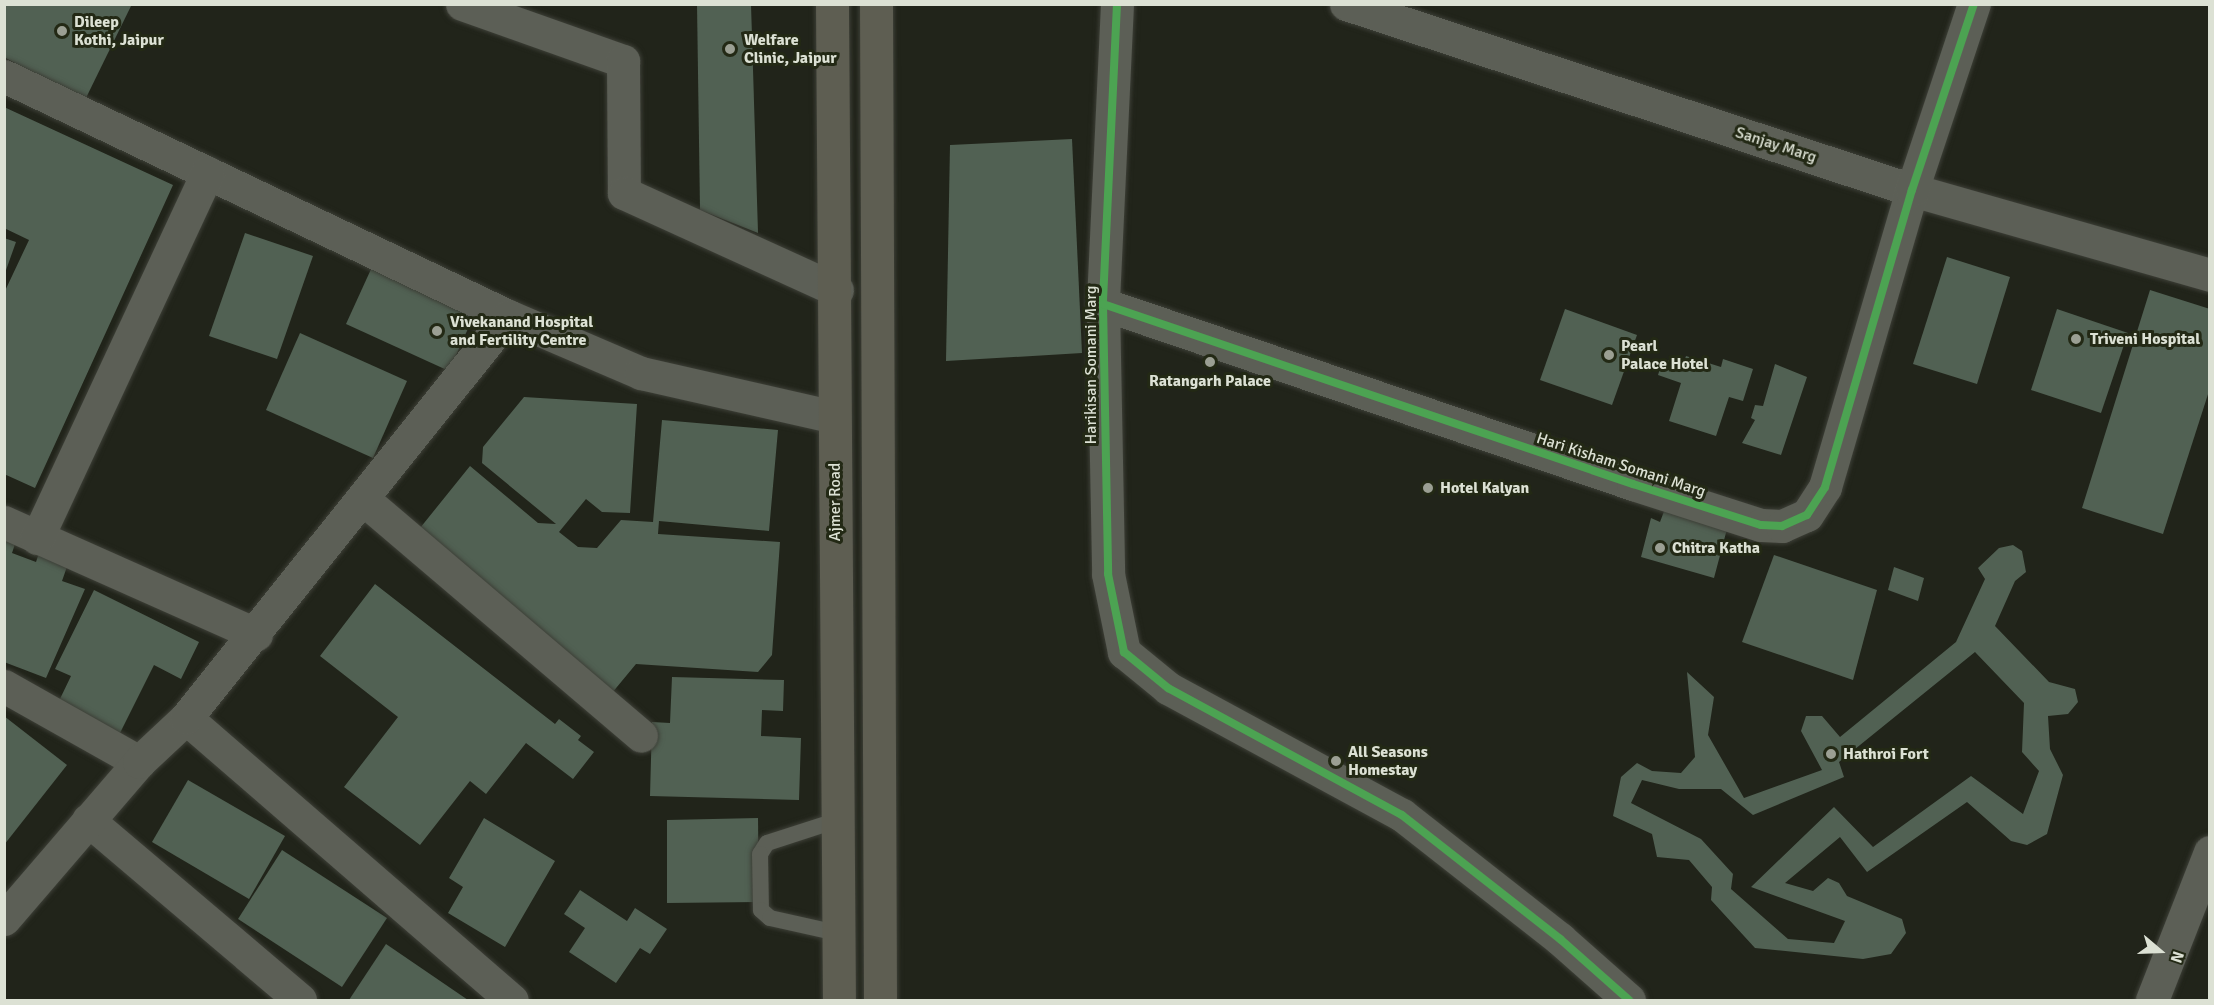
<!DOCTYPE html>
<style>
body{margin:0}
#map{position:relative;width:2214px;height:1005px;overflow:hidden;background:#21241a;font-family:Signika,sans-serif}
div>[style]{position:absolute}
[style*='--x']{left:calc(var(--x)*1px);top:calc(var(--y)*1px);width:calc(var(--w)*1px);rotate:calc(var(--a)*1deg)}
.building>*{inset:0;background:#516153}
.roads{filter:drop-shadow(0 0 2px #3d3f37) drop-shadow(0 0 2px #3d3f37)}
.service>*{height:16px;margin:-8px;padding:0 8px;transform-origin:8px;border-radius:8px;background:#5c5f56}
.minor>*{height:33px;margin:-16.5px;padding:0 16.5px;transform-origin:16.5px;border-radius:16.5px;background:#5c5f56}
.trunk>*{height:33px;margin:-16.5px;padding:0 16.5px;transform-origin:16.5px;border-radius:16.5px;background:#5e5e52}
.cycleway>*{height:8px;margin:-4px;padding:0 4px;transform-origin:4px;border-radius:4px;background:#4ca352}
.dots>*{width:16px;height:16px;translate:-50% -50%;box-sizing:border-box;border:3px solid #232915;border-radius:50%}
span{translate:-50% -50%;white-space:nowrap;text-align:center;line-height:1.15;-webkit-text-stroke:6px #232915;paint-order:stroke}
.poi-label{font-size:16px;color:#dce1d4;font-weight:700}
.left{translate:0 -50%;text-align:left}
.street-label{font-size:16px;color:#dce1d4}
.frame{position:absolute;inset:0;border:6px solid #dce1d4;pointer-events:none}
.north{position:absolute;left:2130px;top:921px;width:60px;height:60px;-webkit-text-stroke:4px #232915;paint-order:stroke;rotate:109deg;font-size:16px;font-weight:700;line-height:24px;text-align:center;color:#dce1d4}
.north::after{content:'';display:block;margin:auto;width:21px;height:27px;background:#dce1d4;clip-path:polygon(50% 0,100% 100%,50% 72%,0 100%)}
</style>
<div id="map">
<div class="building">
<i style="clip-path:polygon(4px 4px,132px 4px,84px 102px,4px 57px)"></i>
<i style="clip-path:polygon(697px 4px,751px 4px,758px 233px,700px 210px)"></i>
<i style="clip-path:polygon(4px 107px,173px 185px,35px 488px,4px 474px,4px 293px,29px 240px,4px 228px)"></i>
<i style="clip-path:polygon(1072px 139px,1082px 353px,946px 361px,950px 145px)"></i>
<i style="clip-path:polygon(245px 233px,313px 256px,277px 359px,209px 336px)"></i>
<i style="clip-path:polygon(4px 238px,16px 242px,5px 273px,4px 273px)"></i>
<i style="clip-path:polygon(1947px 257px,2010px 277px,1977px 384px,1913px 364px)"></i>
<i style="clip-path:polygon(372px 267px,475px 313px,449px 371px,346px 324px)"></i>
<i style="clip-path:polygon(2150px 290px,2210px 309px,2210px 388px,2163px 534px,2082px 508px)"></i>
<i style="clip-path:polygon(1565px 309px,1637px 335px,1612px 405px,1540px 380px)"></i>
<i style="clip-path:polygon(2057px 309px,2128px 333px,2101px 413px,2031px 390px)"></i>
<i style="clip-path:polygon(300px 333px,407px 381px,373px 458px,266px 410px)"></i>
<i style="clip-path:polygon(1686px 356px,1721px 367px,1723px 359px,1753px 369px,1743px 401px,1729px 397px,1716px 436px,1669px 421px,1681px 383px,1658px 375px,1663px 359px,1683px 365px)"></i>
<i style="clip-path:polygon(1775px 364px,1807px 377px,1781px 455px,1742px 443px,1755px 420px,1751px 418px,1755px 405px,1763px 406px)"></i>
<i style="clip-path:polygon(524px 397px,637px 404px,630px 513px,602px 512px,586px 499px,559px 532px,578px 547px,597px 548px,621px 520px,653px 522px,662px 420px,778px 430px,769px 531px,659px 521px,658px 534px,780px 542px,772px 655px,758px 672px,636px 664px,607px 699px,412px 538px,470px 466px,538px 523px,556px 524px,482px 463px,483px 447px)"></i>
<i style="clip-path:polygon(1666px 506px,1727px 529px,1714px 578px,1641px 557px,1651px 518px,1660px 522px)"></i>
<i style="clip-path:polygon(4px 534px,17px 538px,12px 553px,36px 562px,40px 550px,69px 561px,62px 581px,85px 589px,46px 678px,4px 662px)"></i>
<i style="clip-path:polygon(evenodd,2013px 545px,2022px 551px,2026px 572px,2015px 581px,1995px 626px,2049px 682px,2075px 689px,2078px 702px,2068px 714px,2048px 716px,2050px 749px,2063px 775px,2047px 834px,2027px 845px,2011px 841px,1967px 802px,1867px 872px,1840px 837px,1785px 883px,1813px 891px,1828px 878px,1839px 883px,1847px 896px,1902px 919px,1906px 933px,1891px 954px,1863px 959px,1755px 948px,1711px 900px,1712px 887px,1689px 860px,1657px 857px,1652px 834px,1613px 816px,1621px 777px,1637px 763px,1652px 771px,1681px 773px,1695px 757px,1687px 672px,1714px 697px,1708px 735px,1744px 798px,1822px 770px,1801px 731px,1806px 716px,1822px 716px,1840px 737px,1956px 642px,1985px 579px,1978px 568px,1999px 548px,2013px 545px,1975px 652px,2024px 703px,2022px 752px,2039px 771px,2023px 814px,1971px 776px,1873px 847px,1834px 807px,1751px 887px,1845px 921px,1834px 943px,1788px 939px,1731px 889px,1733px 874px,1701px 839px,1631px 803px,1642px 780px,1679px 789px,1721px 789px,1753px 815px,1844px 777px,1839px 762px,1975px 652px)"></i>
<i style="clip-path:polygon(1774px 555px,1877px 590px,1853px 680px,1742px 642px)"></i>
<i style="clip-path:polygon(1894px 567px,1924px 578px,1918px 601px,1888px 590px)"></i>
<i style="clip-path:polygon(375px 584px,555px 724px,559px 719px,581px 736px,578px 740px,594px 752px,573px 779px,526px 743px,486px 794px,470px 781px,420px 845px,344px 787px,398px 717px,320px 656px)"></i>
<i style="clip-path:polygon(94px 590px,199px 642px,181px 679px,154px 665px,120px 733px,58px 703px,71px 676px,55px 669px)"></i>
<i style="clip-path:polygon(672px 677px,784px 680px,783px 711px,762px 710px,761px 736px,801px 738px,799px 800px,650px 796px,652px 722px,670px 723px)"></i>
<i style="clip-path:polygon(4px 716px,67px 765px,4px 845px)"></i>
<i style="clip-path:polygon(188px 780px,285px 836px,249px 899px,152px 842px)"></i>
<i style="clip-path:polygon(484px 818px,555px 861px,505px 947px,448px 913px,463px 887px,449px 878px)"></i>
<i style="clip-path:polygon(758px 818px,759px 902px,667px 903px,667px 820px)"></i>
<i style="clip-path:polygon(282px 850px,387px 918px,342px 987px,238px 919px)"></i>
<i style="clip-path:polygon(580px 890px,627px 921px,635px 908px,667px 929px,650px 954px,640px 948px,616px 983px,569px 952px,585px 928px,564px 914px)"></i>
<i style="clip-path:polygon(386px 944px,468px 1000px,349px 1000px)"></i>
</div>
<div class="roads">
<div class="service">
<i style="--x:835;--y:821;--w:71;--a:162.1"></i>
<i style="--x:767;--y:843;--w:13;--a:122"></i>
<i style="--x:760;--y:854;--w:56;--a:89"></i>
<i style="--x:761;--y:910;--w:12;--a:42"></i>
<i style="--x:770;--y:918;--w:69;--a:12.6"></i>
</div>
<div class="minor">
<i style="--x:462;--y:4;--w:171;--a:19.5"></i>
<i style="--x:623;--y:61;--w:132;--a:89.6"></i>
<i style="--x:624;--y:193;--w:234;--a:24.5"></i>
<i style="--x:1117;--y:4;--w:300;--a:92.7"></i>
<i style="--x:1103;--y:304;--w:270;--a:88.9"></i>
<i style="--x:1108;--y:574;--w:80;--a:78.4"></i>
<i style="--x:1124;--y:652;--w:57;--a:39.3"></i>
<i style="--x:1168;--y:688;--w:266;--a:28.5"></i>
<i style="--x:1402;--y:815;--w:201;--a:38.1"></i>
<i style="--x:1560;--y:939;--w:92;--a:41.5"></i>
<i style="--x:1346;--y:4;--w:596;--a:18.19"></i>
<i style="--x:1912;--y:190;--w:310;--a:15.9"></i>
<i style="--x:4;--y:76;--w:558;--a:25.46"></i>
<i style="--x:508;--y:316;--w:145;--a:23.2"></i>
<i style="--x:641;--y:373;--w:198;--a:12.8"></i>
<i style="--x:1103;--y:304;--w:560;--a:18.76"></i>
<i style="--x:1633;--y:484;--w:134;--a:17.8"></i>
<i style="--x:1761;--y:525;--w:21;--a:3"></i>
<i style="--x:1782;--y:526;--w:27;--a:-24"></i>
<i style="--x:1807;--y:515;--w:33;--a:-57"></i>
<i style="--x:1825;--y:487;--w:309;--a:-73.7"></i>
<i style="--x:1912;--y:190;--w:196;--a:-71.6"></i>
<i style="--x:363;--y:499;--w:365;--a:40.4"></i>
<i style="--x:4;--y:522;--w:276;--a:24"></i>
<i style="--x:37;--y:538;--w:403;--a:-65"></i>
<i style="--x:4;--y:686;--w:155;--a:29.4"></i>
<i style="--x:186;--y:718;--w:431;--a:40.9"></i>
<i style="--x:88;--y:820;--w:278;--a:40.3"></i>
<i style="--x:4;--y:919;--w:207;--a:-49.3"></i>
<i style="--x:139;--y:762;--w:64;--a:-43.1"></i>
<i style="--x:186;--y:718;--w:515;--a:-51.31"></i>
<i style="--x:2152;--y:1000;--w:159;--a:-68.6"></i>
</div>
<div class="trunk">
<i style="--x:832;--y:4;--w:996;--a:89.6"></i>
<i style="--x:876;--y:4;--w:996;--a:89.77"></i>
</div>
</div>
<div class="cycleway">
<i style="--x:1117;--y:4;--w:300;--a:92.7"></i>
<i style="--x:1103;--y:304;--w:270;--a:88.9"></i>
<i style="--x:1108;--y:574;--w:80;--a:78.4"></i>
<i style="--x:1124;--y:652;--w:57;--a:39.3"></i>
<i style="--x:1168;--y:688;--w:266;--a:28.5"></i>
<i style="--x:1402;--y:815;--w:201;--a:38.1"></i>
<i style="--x:1560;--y:939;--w:92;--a:41.5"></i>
<i style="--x:1103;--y:304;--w:560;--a:18.76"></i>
<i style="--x:1633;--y:484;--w:134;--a:17.8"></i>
<i style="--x:1761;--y:525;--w:21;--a:3"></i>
<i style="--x:1782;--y:526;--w:27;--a:-24"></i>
<i style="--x:1807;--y:515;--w:33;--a:-57"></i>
<i style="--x:1825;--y:487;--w:309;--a:-73.7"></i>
<i style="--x:1912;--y:190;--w:196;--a:-71.6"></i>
</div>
<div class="dots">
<i style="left:62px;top:31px;background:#9b9f93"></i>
<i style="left:730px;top:49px;background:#9b9f93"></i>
<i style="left:437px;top:331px;background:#9b9f93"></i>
<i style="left:2076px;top:339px;background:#9b9f93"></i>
<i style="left:1609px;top:355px;background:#9b9f93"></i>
<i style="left:1210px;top:362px;background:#9b9f93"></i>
<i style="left:1428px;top:488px;background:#9b9f93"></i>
<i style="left:1660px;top:548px;background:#9b9f93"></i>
<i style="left:1831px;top:754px;background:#9b9f93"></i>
<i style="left:1336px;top:761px;background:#9b9f93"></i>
</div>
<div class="poi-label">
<span class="left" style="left:74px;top:31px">Dileep<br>Kothi, Jaipur</span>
<span class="left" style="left:744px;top:49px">Welfare<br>Clinic, Jaipur</span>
<span class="left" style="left:450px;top:331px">Vivekanand Hospital<br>and Fertility Centre</span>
<span class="left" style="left:2090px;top:339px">Triveni Hospital</span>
<span class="left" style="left:1621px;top:355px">Pearl<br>Palace Hotel</span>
<span style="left:1210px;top:381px">Ratangarh Palace</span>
<span class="left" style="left:1440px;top:488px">Hotel Kalyan</span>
<span class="left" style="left:1672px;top:548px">Chitra Katha</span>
<span class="left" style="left:1348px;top:761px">All Seasons<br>Homestay</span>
<span class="left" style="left:1843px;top:754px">Hathroi Fort</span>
</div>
<div class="street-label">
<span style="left:1776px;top:145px;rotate:18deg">Sanjay Marg</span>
<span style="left:1091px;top:365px;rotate:-90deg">Harikisan Somani Marg</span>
<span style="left:1621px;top:465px;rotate:18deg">Hari Kisham Somani Marg</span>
<span style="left:835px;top:502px;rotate:-90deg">Ajmer Road</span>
</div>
<div class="frame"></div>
<div class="north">N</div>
</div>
